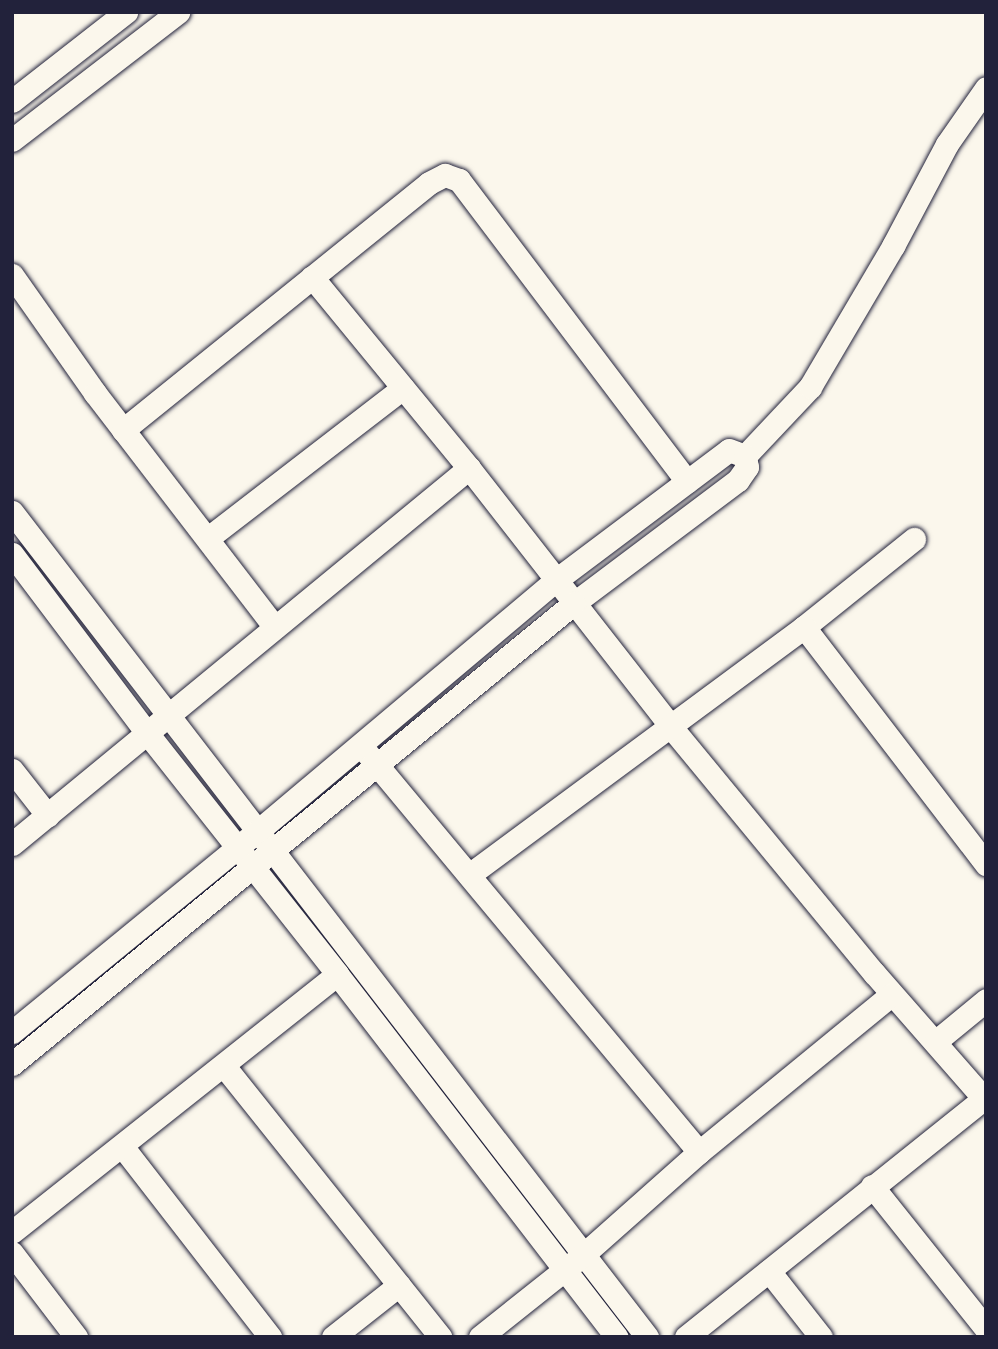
<!DOCTYPE html>
<style>
body{margin:0}
#map{position:relative;width:998px;height:1349px;overflow:hidden;background:#fbf7ec;font-family:Sriracha,sans-serif}
div>[style]{position:absolute}
[style*='--x']{left:calc(var(--x)*1px);top:calc(var(--y)*1px);width:calc(var(--w)*1px);rotate:calc(var(--a)*1deg)}
.roads{filter:drop-shadow(0 0 2px #22223b) drop-shadow(0 0 2px #22223b)}
.minor>*{height:23px;margin:-11.5px;padding:0 11.5px;transform-origin:11.5px;border-radius:11.5px;background:#fbf7ec}
span{translate:-50% -50%;white-space:nowrap;text-align:center;line-height:1.15;-webkit-text-stroke:7px #fbf7ec;paint-order:stroke}
.frame{position:absolute;inset:0;border:14px solid #22223b;pointer-events:none}
</style>
<div id="map">
<div class="roads">
<div class="minor">
<i style="--x:12;--y:101;--w:145;--a:-38"></i>
<i style="--x:12;--y:140;--w:210;--a:-37.6"></i>
<i style="--x:12;--y:275;--w:144;--a:54.9"></i>
<i style="--x:95;--y:393;--w:294;--a:52.5"></i>
<i style="--x:312;--y:277;--w:247;--a:50.6"></i>
<i style="--x:469;--y:468;--w:328;--a:52"></i>
<i style="--x:671;--y:727;--w:319;--a:50.5"></i>
<i style="--x:874;--y:973;--w:170;--a:48.8"></i>
<i style="--x:123;--y:430;--w:393;--a:-38.9"></i>
<i style="--x:429;--y:183;--w:18;--a:-27"></i>
<i style="--x:445;--y:175;--w:15;--a:20"></i>
<i style="--x:459;--y:180;--w:378;--a:52.9"></i>
<i style="--x:745;--y:456;--w:95;--a:-46.7"></i>
<i style="--x:810;--y:387;--w:164;--a:-59.5"></i>
<i style="--x:893;--y:246;--w:115;--a:-62.1"></i>
<i style="--x:947;--y:144;--w:68;--a:-55.1"></i>
<i style="--x:12;--y:512;--w:1041;--a:52.41"></i>
<i style="--x:208;--y:538;--w:246;--a:-37.6"></i>
<i style="--x:12;--y:554;--w:224;--a:53"></i>
<i style="--x:147;--y:733;--w:307;--a:51.7"></i>
<i style="--x:337;--y:974;--w:458;--a:52.4"></i>
<i style="--x:804;--y:627;--w:141;--a:-38.7"></i>
<i style="--x:367;--y:753;--w:519;--a:50.24"></i>
<i style="--x:699;--y:1152;--w:249;--a:-39.3"></i>
<i style="--x:12;--y:770;--w:58;--a:52"></i>
<i style="--x:12;--y:844;--w:592;--a:-39.45"></i>
<i style="--x:469;--y:875;--w:417;--a:-36.5"></i>
<i style="--x:804;--y:627;--w:299;--a:52.5"></i>
<i style="--x:12;--y:1032;--w:319;--a:-39.3"></i>
<i style="--x:259;--y:830;--w:388;--a:-40.1"></i>
<i style="--x:556;--y:580;--w:216;--a:-36.9"></i>
<i style="--x:729;--y:450;--w:17;--a:21"></i>
<i style="--x:745;--y:456;--w:11;--a:80"></i>
<i style="--x:747;--y:467;--w:16;--a:125"></i>
<i style="--x:738;--y:480;--w:205;--a:143.1"></i>
<i style="--x:574;--y:603;--w:727;--a:140.64"></i>
<i style="--x:935;--y:1042;--w:66;--a:-39.5"></i>
<i style="--x:224;--y:1066;--w:347;--a:51.4"></i>
<i style="--x:122;--y:1146;--w:242;--a:52.2"></i>
<i style="--x:872;--y:1186;--w:183;--a:51.4"></i>
<i style="--x:12;--y:1232;--w:415;--a:-38.4"></i>
<i style="--x:12;--y:1253;--w:106;--a:52.7"></i>
<i style="--x:769;--y:1271;--w:84;--a:51.8"></i>
<i style="--x:333;--y:1337;--w:84;--a:-38.2"></i>
<i style="--x:480;--y:1337;--w:132;--a:-38.5"></i>
<i style="--x:583;--y:1255;--w:155;--a:-41.6"></i>
<i style="--x:686;--y:1337;--w:382;--a:-38.7"></i>
</div>
</div>
<div class="frame"></div>
</div>
